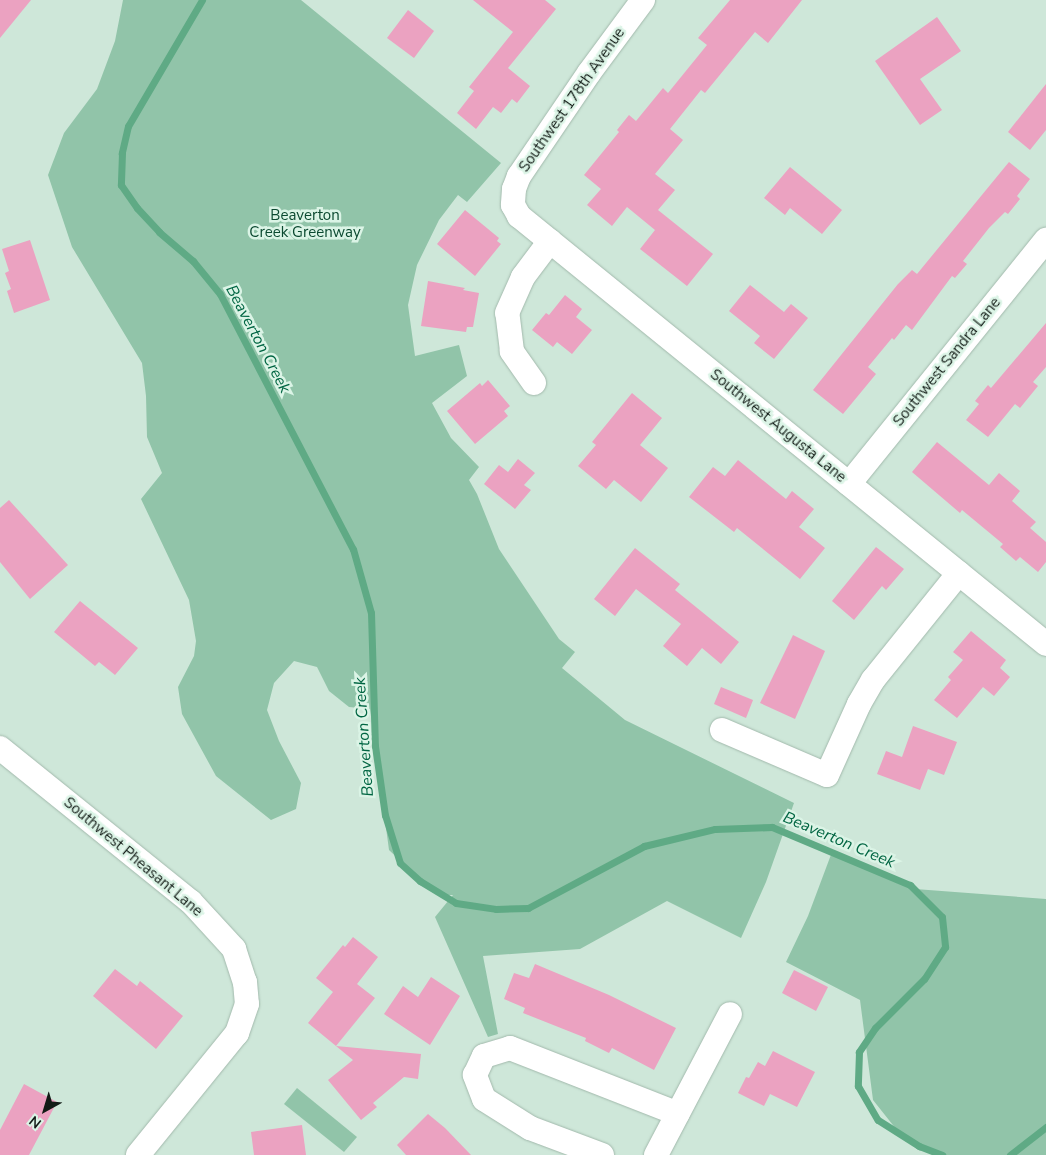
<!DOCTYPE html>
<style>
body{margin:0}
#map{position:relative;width:1046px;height:1155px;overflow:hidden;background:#cee7d9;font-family:"Nunito Sans",sans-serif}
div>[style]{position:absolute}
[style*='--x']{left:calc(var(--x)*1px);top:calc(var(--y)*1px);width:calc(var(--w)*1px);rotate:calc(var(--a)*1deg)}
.green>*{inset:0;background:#91c4a9}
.stream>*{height:7px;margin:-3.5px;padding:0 3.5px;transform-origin:3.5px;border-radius:3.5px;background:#5faa85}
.building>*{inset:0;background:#eba2c1}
.roads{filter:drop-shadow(0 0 1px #a2b9ac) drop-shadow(0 0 1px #a2b9ac)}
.minor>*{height:24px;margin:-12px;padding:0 12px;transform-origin:12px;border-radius:12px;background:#fff}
span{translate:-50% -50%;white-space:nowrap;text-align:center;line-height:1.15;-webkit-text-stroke:5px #dbf4e6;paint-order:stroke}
.street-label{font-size:15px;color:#121b16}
.park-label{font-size:15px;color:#0b4930}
.water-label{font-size:16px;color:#006542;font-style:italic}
.north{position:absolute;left:20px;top:1085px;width:50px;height:50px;-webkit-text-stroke:4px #dbf4e6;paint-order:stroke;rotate:219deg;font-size:14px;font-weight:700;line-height:20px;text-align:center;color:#121b16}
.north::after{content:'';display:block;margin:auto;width:18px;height:22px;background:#121b16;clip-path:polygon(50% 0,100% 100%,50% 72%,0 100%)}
</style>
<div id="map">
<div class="green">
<i style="clip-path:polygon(123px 0,301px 0,501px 163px,467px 202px,458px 195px,439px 220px,417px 265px,408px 305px,415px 356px,459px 345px,467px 376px,432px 403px,451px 438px,479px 467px,469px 480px,477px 494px,499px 549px,559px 639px,575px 652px,562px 668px,625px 720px,794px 803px,766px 882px,741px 938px,667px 901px,580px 949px,483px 956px,498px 1034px,488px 1037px,435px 917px,453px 895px,445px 895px,426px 885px,389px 850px,370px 709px,349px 707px,329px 691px,317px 667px,294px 661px,274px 683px,267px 710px,279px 741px,301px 783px,296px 809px,271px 820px,216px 776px,182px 714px,178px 687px,194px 656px,196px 641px,189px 600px,141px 499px,162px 473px,147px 437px,146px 396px,142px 363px,72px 247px,48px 175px,64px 133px,97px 89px,115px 41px)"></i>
<i style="clip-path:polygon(832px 852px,915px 889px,1046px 899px,1046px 1155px,939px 1155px,904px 1139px,873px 1100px,860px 1000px,786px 962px,808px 916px)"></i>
<i style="clip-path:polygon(297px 1088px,357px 1137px,344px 1152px,284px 1104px)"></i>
</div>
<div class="stream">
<i style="--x:202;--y:0;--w:146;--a:120.4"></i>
<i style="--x:128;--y:126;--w:28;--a:103"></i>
<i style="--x:122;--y:153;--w:32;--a:92"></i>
<i style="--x:121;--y:185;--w:28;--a:55"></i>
<i style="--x:137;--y:208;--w:33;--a:47"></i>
<i style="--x:159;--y:232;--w:45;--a:40.5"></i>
<i style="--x:193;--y:261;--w:43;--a:50.7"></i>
<i style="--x:220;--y:294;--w:288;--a:62.5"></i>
<i style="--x:353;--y:549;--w:66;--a:74.3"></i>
<i style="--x:371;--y:613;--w:133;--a:88.3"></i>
<i style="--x:375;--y:746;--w:70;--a:81.8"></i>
<i style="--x:385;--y:815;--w:50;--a:72.6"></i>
<i style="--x:400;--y:863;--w:27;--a:42"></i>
<i style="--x:420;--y:881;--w:42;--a:31.4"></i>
<i style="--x:456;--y:903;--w:40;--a:8.5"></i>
<i style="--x:496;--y:909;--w:32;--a:-2"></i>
<i style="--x:528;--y:908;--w:132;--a:-28.1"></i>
<i style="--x:644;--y:846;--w:73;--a:-13.5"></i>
<i style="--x:715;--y:829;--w:57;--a:-2"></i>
<i style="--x:772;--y:827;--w:150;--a:22.8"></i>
<i style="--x:910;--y:885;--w:45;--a:45"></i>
<i style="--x:942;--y:917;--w:30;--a:84"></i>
<i style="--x:945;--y:947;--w:38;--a:123"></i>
<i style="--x:924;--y:979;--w:69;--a:135"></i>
<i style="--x:875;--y:1028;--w:29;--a:124"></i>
<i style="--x:859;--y:1052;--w:34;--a:92"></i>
<i style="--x:858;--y:1086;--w:39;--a:60"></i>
<i style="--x:878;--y:1120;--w:49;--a:32.4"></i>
<i style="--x:919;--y:1146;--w:25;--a:21"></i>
<i style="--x:1010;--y:1155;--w:46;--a:-37.9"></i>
</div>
<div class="building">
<i style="clip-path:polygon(0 0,31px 0,0 38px)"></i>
<i style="clip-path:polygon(473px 0,545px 0,556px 9px,508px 68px,530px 86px,517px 103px,512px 99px,501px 113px,493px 107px,476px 129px,457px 113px,474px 91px,469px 87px,513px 32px)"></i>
<i style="clip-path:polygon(730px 0,802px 0,768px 43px,755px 32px,705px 93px,701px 90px,670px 129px,683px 140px,655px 174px,675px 190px,658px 210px,713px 254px,687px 286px,640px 249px,655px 230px,627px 207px,612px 226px,587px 205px,601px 189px,584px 175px,619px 132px,617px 130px,629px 115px,636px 121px,663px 88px,668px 93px,707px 45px,698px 38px)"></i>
<i style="clip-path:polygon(408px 10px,434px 31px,414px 58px,387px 38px)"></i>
<i style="clip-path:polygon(937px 17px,961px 51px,920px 79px,942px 110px,920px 125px,875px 61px)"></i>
<i style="clip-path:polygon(1046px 84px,1046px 130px,1030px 150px,1008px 132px)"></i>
<i style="clip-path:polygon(1009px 162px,1030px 179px,1017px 196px,1020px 199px,1008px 214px,1005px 212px,989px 228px,963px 261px,967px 264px,955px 278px,952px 276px,912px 330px,906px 325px,894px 340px,892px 338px,868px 367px,876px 374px,843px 414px,813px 390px,898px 284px,912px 270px,917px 274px)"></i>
<i style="clip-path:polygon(790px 167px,842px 210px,822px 234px,790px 208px,785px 215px,764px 198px)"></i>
<i style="clip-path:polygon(465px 210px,499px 238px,497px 241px,501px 244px,475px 276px,437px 244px)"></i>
<i style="clip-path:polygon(30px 240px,50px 300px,14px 313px,7px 291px,11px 289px,5px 273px,9px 271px,2px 249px)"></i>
<i style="clip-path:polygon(428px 281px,465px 288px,463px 290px,479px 293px,473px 327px,467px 327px,466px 332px,421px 326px)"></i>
<i style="clip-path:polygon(750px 285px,784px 312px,791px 304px,808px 318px,774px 359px,754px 343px,760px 336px,729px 311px)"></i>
<i style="clip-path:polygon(565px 295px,582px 309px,576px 317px,592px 330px,572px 354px,557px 342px,553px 347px,532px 330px,546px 313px,549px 315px)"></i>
<i style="clip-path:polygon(1046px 323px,1046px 367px,1033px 382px,1038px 386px,1020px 408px,1015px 404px,988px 437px,966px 420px,979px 404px,975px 401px,988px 385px,991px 388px)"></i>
<i style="clip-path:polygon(488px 380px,510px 406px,504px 411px,508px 416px,475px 444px,447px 411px,480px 383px,482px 386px)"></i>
<i style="clip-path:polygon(632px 393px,662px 418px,640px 445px,668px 468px,641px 502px,614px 480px,606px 489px,578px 466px,596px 445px,592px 442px)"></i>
<i style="clip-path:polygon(937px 442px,989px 485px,999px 473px,1020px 491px,1012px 501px,1036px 522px,1030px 528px,1046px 542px,1046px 562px,1038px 572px,1020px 557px,1016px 561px,1000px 547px,1003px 544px,962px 510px,960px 513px,912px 472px)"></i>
<i style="clip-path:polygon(518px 459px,535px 473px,524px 485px,531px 490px,515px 509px,484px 484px,499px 465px,508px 472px)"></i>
<i style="clip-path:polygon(738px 460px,786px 499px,792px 491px,814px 509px,799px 527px,825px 548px,800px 579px,737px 528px,734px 532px,689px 497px,713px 467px,725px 476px)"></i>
<i style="clip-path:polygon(9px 500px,68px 565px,30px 599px,0 562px,0 508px)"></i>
<i style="clip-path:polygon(876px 547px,904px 569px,886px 590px,882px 586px,854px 620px,832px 601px)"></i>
<i style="clip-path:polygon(635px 548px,680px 584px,675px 590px,739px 642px,721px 664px,702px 648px,687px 666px,663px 646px,681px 624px,636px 589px,615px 616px,594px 599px)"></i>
<i style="clip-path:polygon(80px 601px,138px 648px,115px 675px,99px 662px,95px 666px,54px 632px)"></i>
<i style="clip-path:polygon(971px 631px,1006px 660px,1000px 668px,1010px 677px,994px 696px,983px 687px,957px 718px,934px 700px,951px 680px,948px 677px,963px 660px,953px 652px)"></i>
<i style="clip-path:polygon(793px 635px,825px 651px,795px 719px,760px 703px)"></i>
<i style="clip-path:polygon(721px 687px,753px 700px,746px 718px,714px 704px)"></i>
<i style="clip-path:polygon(913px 726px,957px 742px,944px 775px,928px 769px,920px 790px,877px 774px,886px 751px,902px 757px)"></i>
<i style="clip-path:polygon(353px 937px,378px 957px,357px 984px,375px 998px,336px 1046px,308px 1023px,333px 992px,316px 978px,343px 945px,345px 947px)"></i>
<i style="clip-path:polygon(535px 964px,609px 995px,676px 1028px,654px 1070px,612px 1048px,609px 1053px,585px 1041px,586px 1038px,523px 1013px,525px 1008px,504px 999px,514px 973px,529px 978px)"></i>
<i style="clip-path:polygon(115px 969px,137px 986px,140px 981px,183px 1016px,156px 1049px,93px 996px)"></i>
<i style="clip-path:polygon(794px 970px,828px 987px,816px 1011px,782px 993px)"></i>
<i style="clip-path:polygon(431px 977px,460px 996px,430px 1045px,384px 1014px,403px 986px,418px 997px)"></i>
<i style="clip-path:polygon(336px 1046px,421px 1054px,418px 1079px,404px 1077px,373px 1103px,377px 1107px,361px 1120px,328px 1080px,353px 1060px)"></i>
<i style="clip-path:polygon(773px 1051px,815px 1072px,797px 1107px,770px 1094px,764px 1106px,738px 1093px,746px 1077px,749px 1078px,758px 1062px,765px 1066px)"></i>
<i style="clip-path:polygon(24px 1084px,57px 1102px,29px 1155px,0 1155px,0 1130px)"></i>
<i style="clip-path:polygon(428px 1114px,445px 1128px,471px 1155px,406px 1155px,397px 1145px)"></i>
<i style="clip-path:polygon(302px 1125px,306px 1155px,254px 1155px,251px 1132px)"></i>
</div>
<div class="roads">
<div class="minor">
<i style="--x:643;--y:0;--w:91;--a:126.5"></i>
<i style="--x:589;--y:73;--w:125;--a:124.2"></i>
<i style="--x:519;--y:176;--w:14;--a:111"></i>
<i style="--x:514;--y:189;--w:16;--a:94"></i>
<i style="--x:513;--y:205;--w:13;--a:61"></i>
<i style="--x:519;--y:216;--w:679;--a:39.08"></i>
<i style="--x:534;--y:383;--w:39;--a:-125"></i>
<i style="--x:512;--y:351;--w:38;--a:-97"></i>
<i style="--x:507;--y:313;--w:39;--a:-66"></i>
<i style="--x:523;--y:277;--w:45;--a:-53.1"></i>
<i style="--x:849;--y:484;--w:314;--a:-51.1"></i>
<i style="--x:722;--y:730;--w:114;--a:23.2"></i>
<i style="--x:827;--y:775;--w:78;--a:-65.7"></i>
<i style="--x:859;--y:704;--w:28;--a:-60"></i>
<i style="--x:873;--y:680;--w:137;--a:-51.2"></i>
<i style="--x:0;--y:748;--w:245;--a:38.9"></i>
<i style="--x:191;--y:902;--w:64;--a:47.5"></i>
<i style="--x:234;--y:949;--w:35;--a:72"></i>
<i style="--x:245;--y:982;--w:22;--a:85"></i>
<i style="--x:247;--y:1004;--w:31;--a:109"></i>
<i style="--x:237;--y:1033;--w:157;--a:129.1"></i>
<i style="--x:602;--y:1155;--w:77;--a:-159.4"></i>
<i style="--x:530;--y:1128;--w:54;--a:-147.8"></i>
<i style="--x:484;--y:1099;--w:26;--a:-111"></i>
<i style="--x:475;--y:1075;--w:21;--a:-65"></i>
<i style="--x:484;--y:1056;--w:27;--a:-17"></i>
<i style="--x:510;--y:1048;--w:180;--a:21.4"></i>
<i style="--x:656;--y:1155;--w:159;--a:-62.3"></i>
</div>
</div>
<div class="street-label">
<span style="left:572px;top:100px;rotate:-55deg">Southwest 178th Avenue</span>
<span style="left:947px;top:362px;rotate:-51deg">Southwest Sandra Lane</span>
<span style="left:778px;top:426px;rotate:39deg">Southwest Augusta Lane</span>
<span style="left:133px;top:857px;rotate:40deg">Southwest Pheasant Lane</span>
</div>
<div class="park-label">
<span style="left:305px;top:224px">Beaverton<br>Creek Greenway</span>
</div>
<div class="water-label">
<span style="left:258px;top:339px;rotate:62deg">Beaverton Creek</span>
<span style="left:364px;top:737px;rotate:-94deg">Beaverton Creek</span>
<span style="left:839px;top:840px;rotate:23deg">Beaverton Creek</span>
</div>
<div class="north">N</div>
</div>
